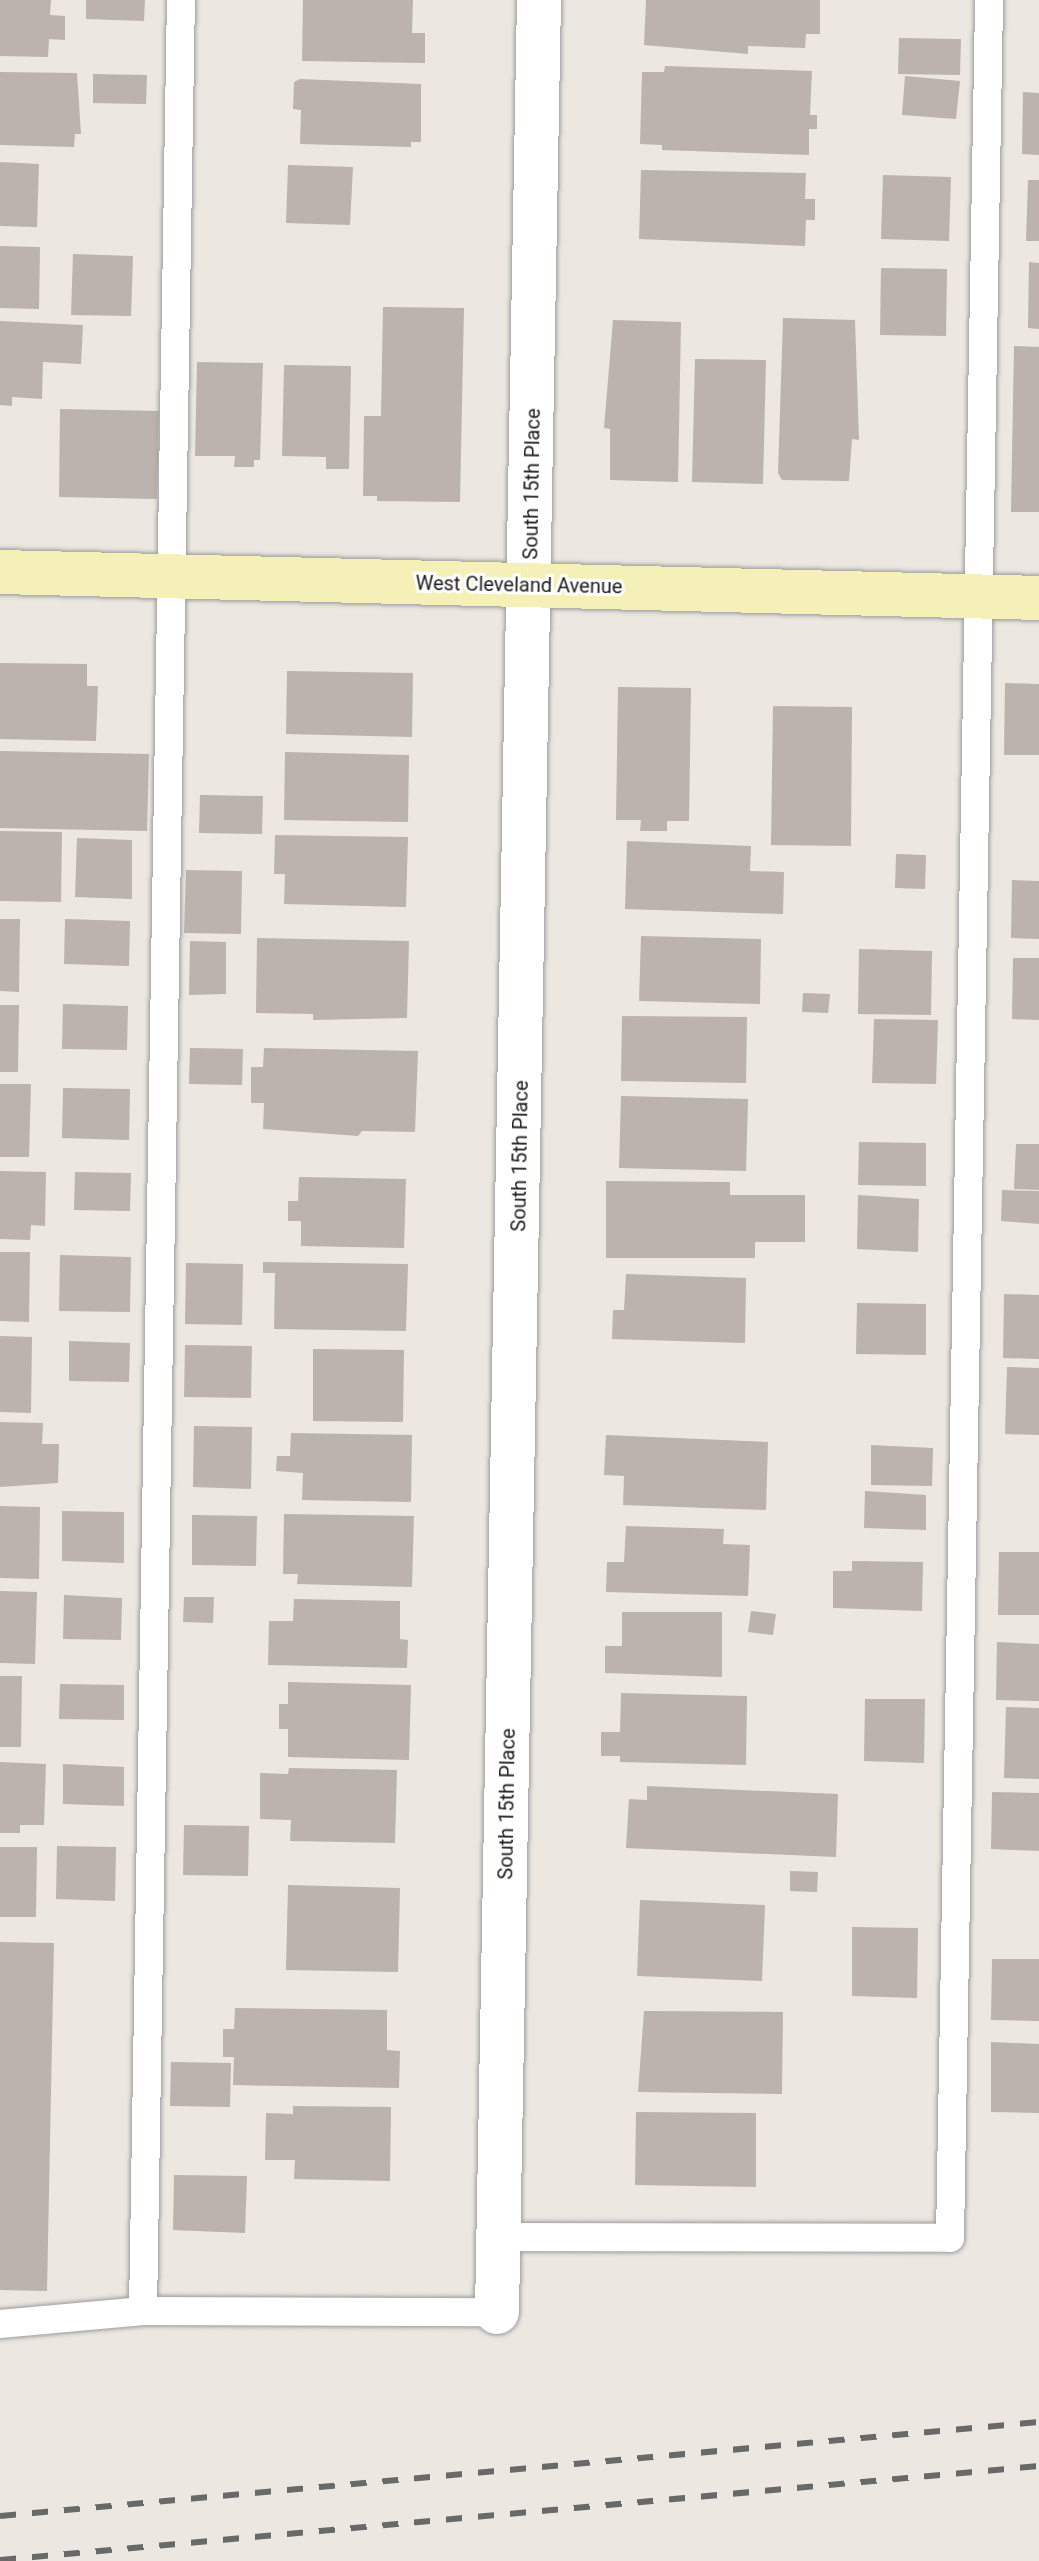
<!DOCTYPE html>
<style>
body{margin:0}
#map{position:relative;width:1039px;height:2561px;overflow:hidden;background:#ece7e1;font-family:Roboto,sans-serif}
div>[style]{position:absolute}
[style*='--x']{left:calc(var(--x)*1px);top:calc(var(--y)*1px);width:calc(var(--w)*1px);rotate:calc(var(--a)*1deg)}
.building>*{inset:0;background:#bcb2ae}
.roads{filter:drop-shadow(0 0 2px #9c9c9c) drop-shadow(0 0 2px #9c9c9c)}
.lane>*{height:28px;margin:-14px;padding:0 14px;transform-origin:14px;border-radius:14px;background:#fff}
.street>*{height:44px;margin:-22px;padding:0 22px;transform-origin:22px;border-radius:22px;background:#fff}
.secondary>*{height:44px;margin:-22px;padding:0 22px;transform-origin:22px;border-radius:22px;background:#f4f0b7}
.rail>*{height:6px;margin-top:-3px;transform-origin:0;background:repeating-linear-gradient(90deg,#696969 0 16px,transparent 0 32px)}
span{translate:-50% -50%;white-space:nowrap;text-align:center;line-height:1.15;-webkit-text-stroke:6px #fff;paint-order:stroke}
.street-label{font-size:20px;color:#1b1b1b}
</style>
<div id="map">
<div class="building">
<i style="clip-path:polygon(0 0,51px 0,50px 15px,65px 16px,65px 40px,49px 39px,48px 57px,0 56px)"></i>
<i style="clip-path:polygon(86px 0,145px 0,144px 21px,86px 19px)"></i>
<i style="clip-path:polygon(303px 0,413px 0,412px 33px,425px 33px,425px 63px,302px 61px)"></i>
<i style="clip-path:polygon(646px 0,820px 0,820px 34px,806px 34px,805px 48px,748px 46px,748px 54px,644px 45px)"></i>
<i style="clip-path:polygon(899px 38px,961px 39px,960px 75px,898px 74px)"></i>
<i style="clip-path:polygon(665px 66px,812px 71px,810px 115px,817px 115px,817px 129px,809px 129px,809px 155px,662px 150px,662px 145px,640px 144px,642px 72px,664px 72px)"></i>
<i style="clip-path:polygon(0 72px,77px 73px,81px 134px,75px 134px,74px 147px,0 145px)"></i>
<i style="clip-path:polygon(93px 74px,147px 75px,146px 104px,93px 103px)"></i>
<i style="clip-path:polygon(905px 76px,960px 81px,956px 119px,902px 115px)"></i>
<i style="clip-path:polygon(300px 79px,421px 84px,421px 142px,411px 142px,411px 147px,300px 144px,301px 110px,293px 109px,294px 82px)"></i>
<i style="clip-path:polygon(1023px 92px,1039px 93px,1039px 155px,1022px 154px)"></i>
<i style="clip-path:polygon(0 162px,39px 164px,37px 227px,0 226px)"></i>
<i style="clip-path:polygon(288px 165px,353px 167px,350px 225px,286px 223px)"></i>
<i style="clip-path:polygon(641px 170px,806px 173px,805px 199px,815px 199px,815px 220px,806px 220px,805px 246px,639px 239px)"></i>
<i style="clip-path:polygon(883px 175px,951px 177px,949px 241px,881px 239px)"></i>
<i style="clip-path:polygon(1028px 180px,1039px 180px,1039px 241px,1026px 241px)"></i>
<i style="clip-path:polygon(0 246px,40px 247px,39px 309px,0 308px)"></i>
<i style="clip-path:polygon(73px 254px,133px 256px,131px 316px,71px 315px)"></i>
<i style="clip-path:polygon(1029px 262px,1039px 263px,1039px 329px,1028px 328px)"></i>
<i style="clip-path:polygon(881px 268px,947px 269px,946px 336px,880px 335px)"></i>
<i style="clip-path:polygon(383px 307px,464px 308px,460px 502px,377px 501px,377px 496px,363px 496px,364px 416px,381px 416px)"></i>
<i style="clip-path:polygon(783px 318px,855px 320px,859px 440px,852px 439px,849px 481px,782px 480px,778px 473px)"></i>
<i style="clip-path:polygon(613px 320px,681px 322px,678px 482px,610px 480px,610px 429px,604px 428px)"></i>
<i style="clip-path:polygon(0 321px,83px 325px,81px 364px,43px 362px,42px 399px,12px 397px,12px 406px,0 405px)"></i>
<i style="clip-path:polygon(1014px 346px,1039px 347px,1039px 512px,1011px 512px)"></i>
<i style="clip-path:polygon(695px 359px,766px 360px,763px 484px,692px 482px)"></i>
<i style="clip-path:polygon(197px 362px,263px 363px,260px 460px,254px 460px,254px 467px,234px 467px,235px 456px,195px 456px)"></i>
<i style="clip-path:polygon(284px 365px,351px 366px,349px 469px,326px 469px,326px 457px,282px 456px)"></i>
<i style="clip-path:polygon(60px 409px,159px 411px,157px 499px,59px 497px)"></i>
<i style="clip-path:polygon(0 663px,87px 664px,87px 686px,98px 686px,96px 741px,0 739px)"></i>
<i style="clip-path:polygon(287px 671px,413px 673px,412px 737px,286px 734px)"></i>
<i style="clip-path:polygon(1005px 683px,1039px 684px,1039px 755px,1004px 755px)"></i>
<i style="clip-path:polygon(618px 687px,691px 688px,689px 821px,667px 821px,667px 831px,640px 831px,641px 820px,616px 820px)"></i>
<i style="clip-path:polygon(773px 706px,852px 707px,851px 846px,771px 845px)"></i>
<i style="clip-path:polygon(0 751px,149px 754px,147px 831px,0 828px)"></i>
<i style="clip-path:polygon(285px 752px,409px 755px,408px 822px,284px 820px)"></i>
<i style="clip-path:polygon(200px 795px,263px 796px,262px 834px,199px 833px)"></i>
<i style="clip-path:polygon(0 831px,62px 832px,61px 902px,0 901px)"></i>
<i style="clip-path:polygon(275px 835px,408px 837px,406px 907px,284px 904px,285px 874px,274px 874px)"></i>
<i style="clip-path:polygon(77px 838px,132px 840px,132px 899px,75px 897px)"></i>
<i style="clip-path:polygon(627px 841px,751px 846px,750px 871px,784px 872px,783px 914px,625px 909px)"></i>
<i style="clip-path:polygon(896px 854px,926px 855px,925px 889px,895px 888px)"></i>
<i style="clip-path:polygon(186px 870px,242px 871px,241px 934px,184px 933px)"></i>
<i style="clip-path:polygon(1012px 880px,1039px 881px,1039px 939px,1011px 938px)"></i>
<i style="clip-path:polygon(0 919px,20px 919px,19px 992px,0 991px)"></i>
<i style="clip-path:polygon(65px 919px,130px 921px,129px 966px,64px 964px)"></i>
<i style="clip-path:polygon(641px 936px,761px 939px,760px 1004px,639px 1001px)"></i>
<i style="clip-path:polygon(257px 938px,409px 941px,407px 1018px,313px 1020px,313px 1014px,256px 1013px)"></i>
<i style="clip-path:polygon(190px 941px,226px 942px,226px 994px,189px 995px)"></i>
<i style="clip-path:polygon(859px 949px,932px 951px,931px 1015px,858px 1014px)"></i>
<i style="clip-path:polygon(1013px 958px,1039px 958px,1039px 1020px,1012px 1019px)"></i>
<i style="clip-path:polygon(803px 993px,830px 994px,828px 1013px,802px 1012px)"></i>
<i style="clip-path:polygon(63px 1004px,128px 1006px,127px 1050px,62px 1049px)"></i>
<i style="clip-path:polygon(0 1005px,19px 1005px,18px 1072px,0 1072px)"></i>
<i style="clip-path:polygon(622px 1016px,747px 1017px,746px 1083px,621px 1081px)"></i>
<i style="clip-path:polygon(874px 1019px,938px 1020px,936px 1084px,872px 1083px)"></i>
<i style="clip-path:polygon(190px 1048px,243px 1049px,242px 1085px,189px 1084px)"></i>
<i style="clip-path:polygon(264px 1048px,418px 1051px,415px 1132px,362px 1131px,358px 1136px,263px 1129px,264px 1103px,251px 1103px,251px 1067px,263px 1067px)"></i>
<i style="clip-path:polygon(0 1084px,31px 1084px,29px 1157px,0 1157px)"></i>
<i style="clip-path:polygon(63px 1088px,130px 1089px,129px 1140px,62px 1138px)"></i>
<i style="clip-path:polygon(621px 1096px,748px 1099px,746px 1171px,619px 1168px)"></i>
<i style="clip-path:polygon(859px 1142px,926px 1143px,926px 1186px,858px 1185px)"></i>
<i style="clip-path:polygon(1016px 1144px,1039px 1144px,1039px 1190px,1014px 1189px)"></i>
<i style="clip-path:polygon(0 1171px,46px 1172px,45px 1226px,31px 1225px,30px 1240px,0 1239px)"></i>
<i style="clip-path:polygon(75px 1172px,131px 1173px,130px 1211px,74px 1210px)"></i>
<i style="clip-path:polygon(299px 1177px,406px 1179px,404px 1248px,301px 1246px,301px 1221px,288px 1221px,288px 1201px,298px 1201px)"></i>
<i style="clip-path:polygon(606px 1181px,730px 1182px,730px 1195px,805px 1195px,805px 1242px,755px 1242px,755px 1258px,606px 1258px)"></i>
<i style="clip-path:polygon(1002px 1190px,1039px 1191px,1039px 1224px,1001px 1221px)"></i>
<i style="clip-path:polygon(858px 1195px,919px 1199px,918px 1252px,857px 1249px)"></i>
<i style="clip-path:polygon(0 1252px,30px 1252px,29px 1322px,0 1321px)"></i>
<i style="clip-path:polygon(60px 1255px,131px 1257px,130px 1312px,59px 1311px)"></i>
<i style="clip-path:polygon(263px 1262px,408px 1264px,406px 1331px,274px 1329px,275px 1273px,263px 1273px)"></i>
<i style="clip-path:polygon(186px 1263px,243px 1264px,242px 1325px,185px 1324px)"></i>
<i style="clip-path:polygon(626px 1274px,746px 1278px,745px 1343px,612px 1339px,613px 1310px,624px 1310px)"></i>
<i style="clip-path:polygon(1004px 1294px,1039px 1295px,1039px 1359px,1003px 1358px)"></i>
<i style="clip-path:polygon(857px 1303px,926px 1304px,926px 1355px,856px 1354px)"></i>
<i style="clip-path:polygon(0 1336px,32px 1337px,31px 1413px,0 1412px)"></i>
<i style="clip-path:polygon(69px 1341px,130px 1343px,129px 1382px,69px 1381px)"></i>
<i style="clip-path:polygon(185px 1345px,252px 1346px,251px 1398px,184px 1397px)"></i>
<i style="clip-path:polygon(313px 1349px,404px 1350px,403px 1422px,313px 1421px)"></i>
<i style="clip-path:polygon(1007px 1367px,1039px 1368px,1039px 1435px,1005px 1434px)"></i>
<i style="clip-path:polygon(0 1422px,43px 1423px,42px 1444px,59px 1444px,58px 1483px,0 1487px)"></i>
<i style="clip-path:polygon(194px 1426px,252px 1427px,251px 1489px,193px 1487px)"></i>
<i style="clip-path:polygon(291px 1433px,412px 1435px,411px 1502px,302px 1500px,303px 1473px,276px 1471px,277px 1456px,290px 1456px)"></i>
<i style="clip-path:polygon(606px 1435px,768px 1442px,766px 1510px,623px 1505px,624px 1476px,604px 1475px)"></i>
<i style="clip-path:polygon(871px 1445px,933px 1448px,932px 1486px,871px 1485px)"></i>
<i style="clip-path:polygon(865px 1491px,926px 1495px,926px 1530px,864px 1528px)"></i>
<i style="clip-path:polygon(0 1506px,40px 1507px,39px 1579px,0 1578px)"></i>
<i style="clip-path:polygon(62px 1511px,124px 1512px,124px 1563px,62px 1561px)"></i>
<i style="clip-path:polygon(284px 1514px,414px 1516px,412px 1587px,297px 1584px,298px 1574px,283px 1574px)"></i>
<i style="clip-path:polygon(192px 1515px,257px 1516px,256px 1566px,192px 1565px)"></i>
<i style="clip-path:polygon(626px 1526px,724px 1529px,723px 1544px,750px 1545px,748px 1596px,606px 1592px,607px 1562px,624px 1562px)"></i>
<i style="clip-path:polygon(999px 1552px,1039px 1552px,1039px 1615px,998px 1615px)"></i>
<i style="clip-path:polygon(852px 1561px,923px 1562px,922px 1611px,833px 1608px,833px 1571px,852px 1571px)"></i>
<i style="clip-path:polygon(0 1591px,37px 1592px,35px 1664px,0 1663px)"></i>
<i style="clip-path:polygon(64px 1595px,122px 1598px,121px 1640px,63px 1639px)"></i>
<i style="clip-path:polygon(184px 1597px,214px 1597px,213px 1623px,183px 1622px)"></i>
<i style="clip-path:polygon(294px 1599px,400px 1601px,400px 1639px,408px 1640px,407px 1668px,268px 1665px,269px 1621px,293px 1621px)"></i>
<i style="clip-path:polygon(751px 1611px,776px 1614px,773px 1635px,748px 1632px)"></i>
<i style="clip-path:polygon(622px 1612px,722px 1612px,722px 1677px,605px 1673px,605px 1646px,622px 1646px)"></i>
<i style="clip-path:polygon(997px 1642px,1039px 1644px,1039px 1701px,996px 1700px)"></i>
<i style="clip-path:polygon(0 1676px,22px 1676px,21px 1747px,0 1747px)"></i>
<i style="clip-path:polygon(288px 1682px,411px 1685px,409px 1760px,288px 1757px,288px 1729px,279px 1729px,279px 1704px,288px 1704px)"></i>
<i style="clip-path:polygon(60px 1684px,124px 1685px,124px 1720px,59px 1719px)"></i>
<i style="clip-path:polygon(621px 1693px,747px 1696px,746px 1765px,620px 1762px,620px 1756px,601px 1756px,601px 1732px,620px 1732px)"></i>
<i style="clip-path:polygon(865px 1699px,925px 1699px,924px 1763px,864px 1761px)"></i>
<i style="clip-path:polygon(1006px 1707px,1039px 1708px,1039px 1779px,1004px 1778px)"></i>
<i style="clip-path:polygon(0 1762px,46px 1764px,44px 1825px,20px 1825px,20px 1833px,0 1833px)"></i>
<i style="clip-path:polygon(63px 1764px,124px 1767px,124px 1806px,63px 1804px)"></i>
<i style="clip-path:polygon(289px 1768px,397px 1770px,395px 1843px,290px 1841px,291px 1820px,260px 1819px,260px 1773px,288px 1774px)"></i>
<i style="clip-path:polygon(647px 1786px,838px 1794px,836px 1857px,626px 1848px,629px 1799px,647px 1800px)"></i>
<i style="clip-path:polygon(992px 1792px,1039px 1793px,1039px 1851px,991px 1849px)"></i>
<i style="clip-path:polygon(184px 1825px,249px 1826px,248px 1876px,183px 1875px)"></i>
<i style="clip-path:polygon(57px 1846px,116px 1847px,115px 1901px,56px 1899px)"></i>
<i style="clip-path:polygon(0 1847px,37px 1847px,36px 1917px,0 1917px)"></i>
<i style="clip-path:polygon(790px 1871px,818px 1872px,817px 1892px,790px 1891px)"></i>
<i style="clip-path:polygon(288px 1885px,400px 1888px,398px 1972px,286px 1970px)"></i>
<i style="clip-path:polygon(640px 1900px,765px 1905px,762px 1981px,637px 1976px)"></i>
<i style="clip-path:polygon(852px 1927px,918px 1928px,917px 1998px,852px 1996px)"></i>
<i style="clip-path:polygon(0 1942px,54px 1943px,47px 2291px,0 2290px)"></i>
<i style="clip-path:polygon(992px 1959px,1039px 1959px,1039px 2021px,991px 2020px)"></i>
<i style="clip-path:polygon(235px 2008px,387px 2010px,387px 2050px,400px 2051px,399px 2088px,233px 2085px,234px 2057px,223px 2057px,223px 2029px,234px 2029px)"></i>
<i style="clip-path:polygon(644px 2011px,783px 2012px,782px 2094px,638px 2092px)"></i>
<i style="clip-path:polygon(991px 2042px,1039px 2044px,1039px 2113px,991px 2112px)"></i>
<i style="clip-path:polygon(171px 2062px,231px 2063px,230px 2107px,170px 2106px)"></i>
<i style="clip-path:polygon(293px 2106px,391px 2107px,390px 2181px,294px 2179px,295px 2160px,265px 2160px,266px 2113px,293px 2114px)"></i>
<i style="clip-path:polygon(636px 2112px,756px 2113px,756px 2187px,635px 2185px)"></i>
<i style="clip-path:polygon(174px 2175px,247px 2176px,245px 2233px,173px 2230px)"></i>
</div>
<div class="roads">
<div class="lane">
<i style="--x:498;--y:2237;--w:452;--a:0.1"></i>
<i style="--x:950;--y:2238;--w:2238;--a:-89"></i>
<i style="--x:143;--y:2311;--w:2311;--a:-89.06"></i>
<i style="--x:0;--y:2324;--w:144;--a:-5.2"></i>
<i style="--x:143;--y:2311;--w:354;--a:0.2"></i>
</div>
<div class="street">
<i style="--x:497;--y:2312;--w:2312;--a:-88.96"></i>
</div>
<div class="secondary">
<i style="--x:0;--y:572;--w:1039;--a:1.43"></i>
</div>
</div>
<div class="rail">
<i style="--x:0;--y:2516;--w:1043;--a:-5.17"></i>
<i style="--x:0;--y:2560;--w:1043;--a:-5.17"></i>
</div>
<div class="street-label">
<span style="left:532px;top:484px;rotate:-89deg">South 15th Place</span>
<span style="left:519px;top:585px;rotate:1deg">West Cleveland Avenue</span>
<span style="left:520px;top:1156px;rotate:-89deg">South 15th Place</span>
<span style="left:507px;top:1804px;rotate:-89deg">South 15th Place</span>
</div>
</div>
